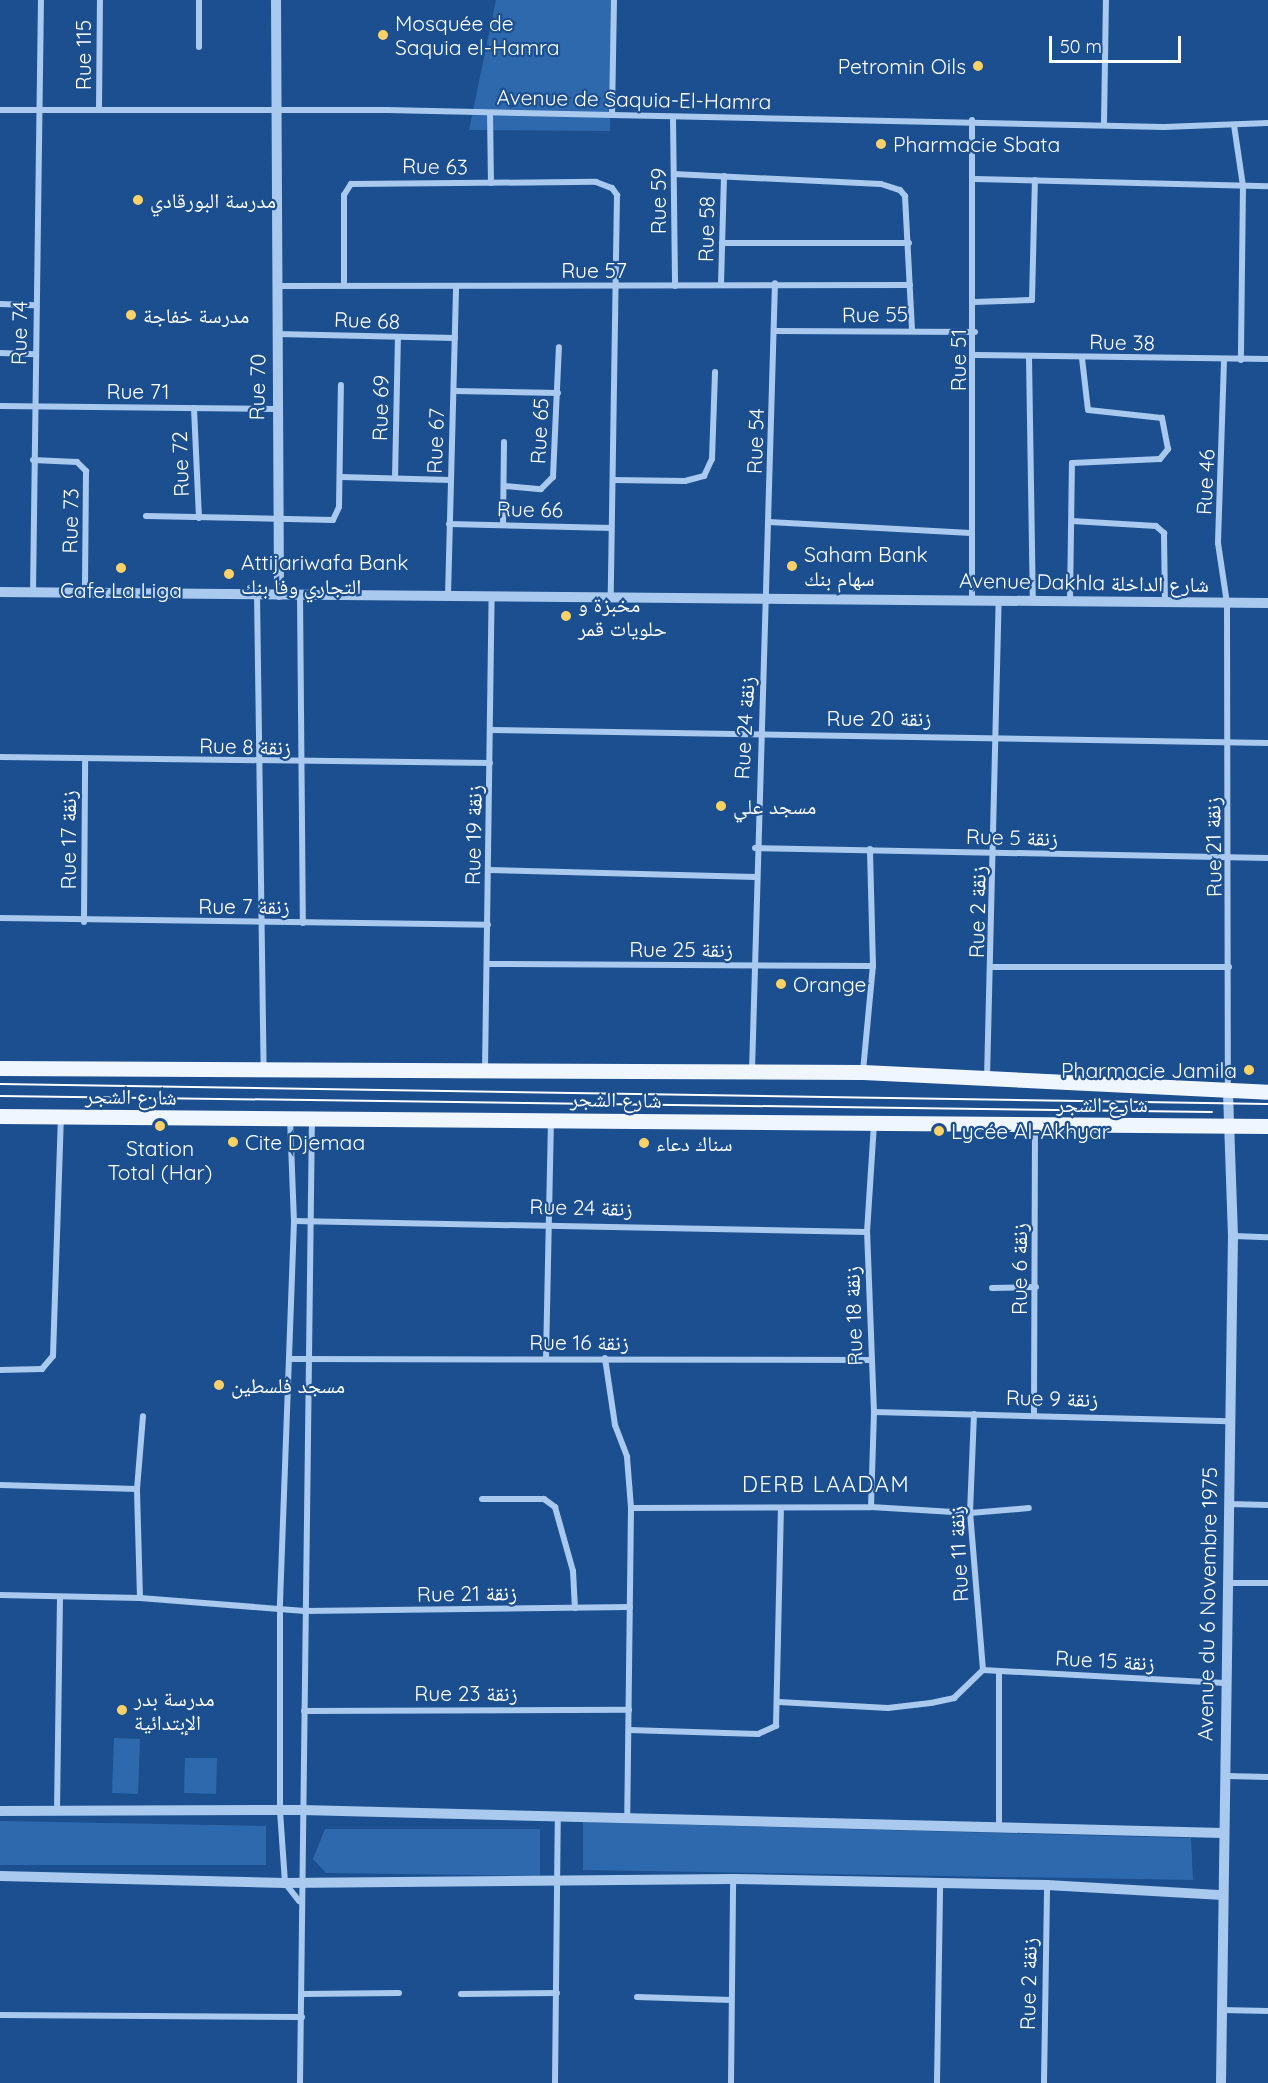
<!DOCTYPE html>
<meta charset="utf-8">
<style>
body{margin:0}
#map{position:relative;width:1268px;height:2083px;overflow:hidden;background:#1b4f8f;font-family:Quicksand,"Noto Naskh Arabic",sans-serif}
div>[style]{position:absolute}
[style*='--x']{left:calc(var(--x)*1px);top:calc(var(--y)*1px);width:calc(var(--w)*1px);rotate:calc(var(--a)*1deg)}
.green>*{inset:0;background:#2e69ad}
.minor>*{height:6px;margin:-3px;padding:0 3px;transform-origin:3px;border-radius:3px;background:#a9c9ee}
.tertiary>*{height:10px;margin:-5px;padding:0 5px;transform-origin:5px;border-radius:5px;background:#a9c9ee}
.primary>*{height:15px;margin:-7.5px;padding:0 7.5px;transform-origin:7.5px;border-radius:7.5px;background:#f0f6ff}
.tram>*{height:1.5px;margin:-0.75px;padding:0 0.75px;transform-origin:0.75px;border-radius:0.75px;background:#fff}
.dots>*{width:16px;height:16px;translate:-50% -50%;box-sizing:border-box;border:3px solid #1b4f8f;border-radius:50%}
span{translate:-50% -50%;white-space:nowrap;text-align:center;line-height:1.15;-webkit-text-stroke:4.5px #1b4f8f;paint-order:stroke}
.poi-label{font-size:21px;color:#fff}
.left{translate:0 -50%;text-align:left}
.right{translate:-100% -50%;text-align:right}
.street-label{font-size:21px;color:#fff}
.neighbourhood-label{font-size:22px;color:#fff;letter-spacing:1.5px}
.scale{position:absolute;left:1049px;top:36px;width:132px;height:27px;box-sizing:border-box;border:3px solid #fff;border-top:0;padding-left:8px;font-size:18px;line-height:21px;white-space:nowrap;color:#fff;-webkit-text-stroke:4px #1b4f8f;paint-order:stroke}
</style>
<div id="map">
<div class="green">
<i style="clip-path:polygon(496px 0,613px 0,610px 131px,469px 130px)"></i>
<i style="clip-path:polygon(114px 1738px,140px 1739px,138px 1794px,112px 1793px)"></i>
<i style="clip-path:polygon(185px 1758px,217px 1758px,216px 1794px,184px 1793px)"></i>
<i style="clip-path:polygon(0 1821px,266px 1826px,266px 1865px,0 1865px)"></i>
<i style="clip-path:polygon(583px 1822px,1191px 1838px,1193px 1880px,583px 1870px)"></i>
<i style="clip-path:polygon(325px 1829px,540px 1829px,540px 1876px,326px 1873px,313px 1859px)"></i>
</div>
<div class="minor">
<i style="--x:199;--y:0;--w:47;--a:90"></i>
<i style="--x:0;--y:110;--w:387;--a:0"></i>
<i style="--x:387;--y:110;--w:777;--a:1.25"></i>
<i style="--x:1164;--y:127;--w:104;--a:-2.2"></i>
<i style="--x:99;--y:110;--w:110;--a:-89.5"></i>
<i style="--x:490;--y:113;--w:70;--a:89.2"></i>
<i style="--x:612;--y:115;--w:115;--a:-89"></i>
<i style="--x:673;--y:117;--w:169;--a:89.3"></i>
<i style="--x:972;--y:120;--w:481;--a:90"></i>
<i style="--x:1104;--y:124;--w:124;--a:-89.1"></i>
<i style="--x:1234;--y:125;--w:62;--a:81.6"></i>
<i style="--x:1243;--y:186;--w:174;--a:90.7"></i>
<i style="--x:674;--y:174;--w:207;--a:2.8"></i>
<i style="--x:881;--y:184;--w:20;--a:18"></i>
<i style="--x:900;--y:190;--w:8;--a:50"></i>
<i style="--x:905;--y:196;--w:134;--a:87"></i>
<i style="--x:975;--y:179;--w:293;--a:1.4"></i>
<i style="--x:722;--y:243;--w:187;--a:0"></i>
<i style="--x:344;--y:284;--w:89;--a:-90"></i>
<i style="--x:344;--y:195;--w:13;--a:-58"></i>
<i style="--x:351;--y:184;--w:245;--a:-0.5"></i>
<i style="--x:596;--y:182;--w:17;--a:21"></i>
<i style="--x:612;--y:188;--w:9;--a:54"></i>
<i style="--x:617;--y:195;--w:403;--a:90.9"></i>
<i style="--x:721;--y:284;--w:108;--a:-88.4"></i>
<i style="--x:278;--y:286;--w:632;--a:-0.09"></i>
<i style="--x:974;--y:302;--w:58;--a:-2"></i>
<i style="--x:1032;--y:300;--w:120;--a:-88.6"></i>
<i style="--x:0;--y:304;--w:36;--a:2"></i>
<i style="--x:775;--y:331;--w:200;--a:0.3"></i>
<i style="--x:277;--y:334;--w:178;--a:1.3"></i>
<i style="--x:0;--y:353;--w:35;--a:2"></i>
<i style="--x:976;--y:355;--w:292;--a:0.8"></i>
<i style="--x:1029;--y:357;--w:244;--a:89.1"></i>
<i style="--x:1224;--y:361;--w:182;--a:91.9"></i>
<i style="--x:1218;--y:543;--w:61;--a:81.5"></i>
<i style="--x:1227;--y:603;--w:485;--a:89.9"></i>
<i style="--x:454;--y:391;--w:104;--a:1.1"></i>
<i style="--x:0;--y:406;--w:276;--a:0.6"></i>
<i style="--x:194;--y:408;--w:110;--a:87.4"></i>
<i style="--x:33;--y:460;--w:44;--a:2.6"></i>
<i style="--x:77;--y:462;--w:13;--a:45"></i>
<i style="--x:86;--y:471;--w:122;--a:90.5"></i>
<i style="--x:341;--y:477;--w:109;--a:1.6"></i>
<i style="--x:395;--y:478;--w:141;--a:-88.8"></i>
<i style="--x:613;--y:480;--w:72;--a:0.8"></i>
<i style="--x:685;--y:481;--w:20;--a:-15"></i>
<i style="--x:704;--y:476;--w:19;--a:-65"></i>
<i style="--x:712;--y:459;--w:87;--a:-88"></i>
<i style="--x:505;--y:486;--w:36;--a:5"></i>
<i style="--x:541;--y:489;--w:17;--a:-45"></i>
<i style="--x:553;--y:477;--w:130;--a:-87.4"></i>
<i style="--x:146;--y:516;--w:187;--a:1.2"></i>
<i style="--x:333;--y:520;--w:14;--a:-65"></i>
<i style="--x:339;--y:507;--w:122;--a:-89.1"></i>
<i style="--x:1072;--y:521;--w:84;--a:3.4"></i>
<i style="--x:1156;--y:526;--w:11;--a:41"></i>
<i style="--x:1164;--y:533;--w:69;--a:89.2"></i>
<i style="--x:769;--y:522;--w:202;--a:3.1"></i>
<i style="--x:449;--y:524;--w:162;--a:1.4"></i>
<i style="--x:503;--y:525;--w:83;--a:-89.3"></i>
<i style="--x:33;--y:593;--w:593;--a:-89.23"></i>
<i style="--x:257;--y:594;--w:474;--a:89.2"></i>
<i style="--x:300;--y:595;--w:328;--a:89.5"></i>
<i style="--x:448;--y:596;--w:309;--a:-88.5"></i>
<i style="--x:1070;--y:602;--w:139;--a:-89.2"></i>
<i style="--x:1072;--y:463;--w:88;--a:-2.6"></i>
<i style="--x:1160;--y:459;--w:13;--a:-51"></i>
<i style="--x:1168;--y:449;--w:32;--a:-101"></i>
<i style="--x:1162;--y:418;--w:74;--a:-173.8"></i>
<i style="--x:1088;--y:410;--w:52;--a:-96.6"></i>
<i style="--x:490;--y:730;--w:778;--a:0.96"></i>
<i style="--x:0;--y:757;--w:490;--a:0.7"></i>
<i style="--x:755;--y:848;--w:513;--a:1.12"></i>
<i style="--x:489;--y:870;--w:266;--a:1.5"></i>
<i style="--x:0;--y:918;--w:488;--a:0.8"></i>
<i style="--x:84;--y:922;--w:163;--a:-89.6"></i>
<i style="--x:488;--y:964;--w:385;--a:0.3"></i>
<i style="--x:993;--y:967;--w:236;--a:0"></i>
<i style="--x:485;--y:1070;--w:473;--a:-89.2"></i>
<i style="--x:752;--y:1071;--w:788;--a:-88.33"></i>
<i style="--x:863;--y:1071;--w:105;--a:-84.6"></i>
<i style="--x:873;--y:966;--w:117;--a:-91.5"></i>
<i style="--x:987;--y:1078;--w:477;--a:-88.6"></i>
<i style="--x:290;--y:1118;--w:103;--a:87.8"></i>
<i style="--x:294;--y:1221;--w:388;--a:92.1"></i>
<i style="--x:280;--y:1609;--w:202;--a:90"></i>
<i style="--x:280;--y:1811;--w:72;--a:86"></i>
<i style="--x:285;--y:1883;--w:23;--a:52"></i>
<i style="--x:294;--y:1221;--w:573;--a:1.1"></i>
<i style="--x:1233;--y:1236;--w:35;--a:2"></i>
<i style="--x:992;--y:1288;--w:44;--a:-1.3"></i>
<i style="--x:546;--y:1358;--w:237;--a:-88.8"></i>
<i style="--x:605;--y:1358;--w:68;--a:81.5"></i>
<i style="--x:615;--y:1425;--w:34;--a:69"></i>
<i style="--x:627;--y:1457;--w:51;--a:85.5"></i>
<i style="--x:631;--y:1508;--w:309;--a:90.7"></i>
<i style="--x:289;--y:1359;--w:580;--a:0.1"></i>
<i style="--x:0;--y:1370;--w:42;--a:-1.4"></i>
<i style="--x:42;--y:1369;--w:17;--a:-50"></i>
<i style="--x:53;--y:1356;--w:240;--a:-88.1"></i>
<i style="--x:874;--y:1412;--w:355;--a:1.5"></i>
<i style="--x:1034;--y:1413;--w:288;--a:-89.8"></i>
<i style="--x:0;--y:1485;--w:137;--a:1.7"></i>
<i style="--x:482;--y:1499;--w:62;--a:0"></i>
<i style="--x:544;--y:1499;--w:14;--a:36"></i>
<i style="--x:555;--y:1507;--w:66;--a:74.3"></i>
<i style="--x:573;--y:1571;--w:37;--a:87"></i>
<i style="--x:1228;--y:1504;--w:40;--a:1.4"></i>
<i style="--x:871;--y:1507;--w:95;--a:-88.2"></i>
<i style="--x:874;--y:1412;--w:180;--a:-92.2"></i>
<i style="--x:867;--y:1232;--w:108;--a:-86.3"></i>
<i style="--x:631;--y:1508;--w:240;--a:-0.2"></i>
<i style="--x:871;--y:1507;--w:99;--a:3.5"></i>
<i style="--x:970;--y:1513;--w:59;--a:-4.8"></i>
<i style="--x:1230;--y:1583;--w:38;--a:0"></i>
<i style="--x:0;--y:1595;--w:140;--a:1.2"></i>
<i style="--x:140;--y:1598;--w:165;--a:4.5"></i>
<i style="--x:304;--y:1611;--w:326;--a:-0.7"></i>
<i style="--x:140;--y:1598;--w:109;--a:-91.6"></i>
<i style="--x:137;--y:1489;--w:73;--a:-85.3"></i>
<i style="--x:983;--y:1670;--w:242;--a:3.1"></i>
<i style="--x:779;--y:1702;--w:109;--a:3.2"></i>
<i style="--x:888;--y:1708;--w:43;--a:-6.6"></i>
<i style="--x:931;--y:1703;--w:24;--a:-12"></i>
<i style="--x:954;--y:1698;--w:40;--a:-44"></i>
<i style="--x:983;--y:1670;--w:158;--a:-94.7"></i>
<i style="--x:970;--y:1513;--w:99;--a:-87.7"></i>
<i style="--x:304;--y:1711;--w:325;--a:-0.2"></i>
<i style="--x:629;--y:1730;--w:129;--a:1.8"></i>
<i style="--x:758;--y:1734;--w:20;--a:-24"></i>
<i style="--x:776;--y:1726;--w:218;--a:-88.7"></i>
<i style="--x:1226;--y:1776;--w:42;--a:1.4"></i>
<i style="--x:57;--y:1811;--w:214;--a:-89.2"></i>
<i style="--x:999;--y:1824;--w:153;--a:-90"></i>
<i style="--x:302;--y:1994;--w:97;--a:-0.6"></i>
<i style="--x:461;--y:1994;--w:96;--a:-0.6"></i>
<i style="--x:637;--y:1997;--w:94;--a:1.8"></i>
<i style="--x:1222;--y:2010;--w:46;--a:1.2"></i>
<i style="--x:0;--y:2015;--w:302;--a:0.4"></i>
<i style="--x:300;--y:2083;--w:965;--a:-89.29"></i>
<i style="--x:555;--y:2083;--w:265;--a:-89.4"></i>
<i style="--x:731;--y:2083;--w:204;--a:-89.4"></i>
<i style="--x:937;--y:2083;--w:200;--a:-89.1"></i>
<i style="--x:1044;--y:2083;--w:198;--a:-89.1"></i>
</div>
<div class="tertiary">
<i style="--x:276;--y:0;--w:595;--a:89.71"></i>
<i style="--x:0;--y:592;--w:1268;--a:0.5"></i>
<i style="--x:0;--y:1811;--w:302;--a:-0.2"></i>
<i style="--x:302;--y:1810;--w:921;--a:1.43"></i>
<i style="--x:0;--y:1876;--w:285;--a:1.4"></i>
<i style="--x:285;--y:1883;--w:448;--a:-0.5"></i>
<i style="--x:733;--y:1879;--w:314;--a:1.1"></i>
<i style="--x:1047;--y:1885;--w:176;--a:3.3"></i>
<i style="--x:1221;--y:2083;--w:847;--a:-89.19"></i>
<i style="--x:1233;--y:1236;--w:144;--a:-92"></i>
</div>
<div class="primary">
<i style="--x:0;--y:1068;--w:863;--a:0.27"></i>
<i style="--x:863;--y:1072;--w:405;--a:2.8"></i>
<i style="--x:0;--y:1116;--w:1268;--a:0.45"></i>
</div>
<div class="tram">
<i style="--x:0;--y:1084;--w:1268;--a:0.9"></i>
<i style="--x:0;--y:1096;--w:1212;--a:0.76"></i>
</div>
<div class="dots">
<i style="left:383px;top:35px;background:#ffd166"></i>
<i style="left:978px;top:66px;background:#ffd166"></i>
<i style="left:881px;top:144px;background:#ffd166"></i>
<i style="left:138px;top:200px;background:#ffd166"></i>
<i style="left:131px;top:315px;background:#ffd166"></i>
<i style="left:792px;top:566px;background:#ffd166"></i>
<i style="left:121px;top:568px;background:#ffd166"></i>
<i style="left:229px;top:574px;background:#ffd166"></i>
<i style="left:566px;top:616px;background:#ffd166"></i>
<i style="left:721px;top:806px;background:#ffd166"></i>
<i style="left:781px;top:984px;background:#ffd166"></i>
<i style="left:1249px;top:1070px;background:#ffd166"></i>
<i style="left:160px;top:1126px;background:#ffd166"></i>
<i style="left:939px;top:1131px;background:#ffd166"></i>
<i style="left:233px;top:1142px;background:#ffd166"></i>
<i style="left:644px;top:1143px;background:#ffd166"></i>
<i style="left:219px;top:1385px;background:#ffd166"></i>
<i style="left:122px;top:1710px;background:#ffd166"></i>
</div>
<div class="poi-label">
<span class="left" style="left:395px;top:35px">Mosquée de<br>Saquia el-Hamra</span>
<span class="right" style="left:966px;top:66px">Petromin Oils</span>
<span class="left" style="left:893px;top:144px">Pharmacie Sbata</span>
<span class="left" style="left:150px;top:200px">مدرسة البورقادي</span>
<span class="left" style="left:143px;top:315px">مدرسة خفاجة</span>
<span class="left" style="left:804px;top:566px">Saham Bank<br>سهام بنك</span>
<span class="left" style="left:241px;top:574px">Attijariwafa Bank<br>التجاري وفا بنك</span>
<span style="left:121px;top:590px">Cafe La Liga</span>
<span class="left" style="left:578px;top:616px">مخبزة و<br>حلويات قمر</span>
<span class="left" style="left:733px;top:806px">مسجد علي</span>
<span class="left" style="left:793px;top:984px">Orange</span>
<span class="right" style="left:1237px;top:1070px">Pharmacie Jamila</span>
<span class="left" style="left:951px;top:1131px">Lycée Al-Akhyar</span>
<span class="left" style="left:245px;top:1142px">Cite Djemaa</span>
<span class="left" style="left:656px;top:1143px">سناك دعاء</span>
<span style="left:160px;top:1160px">Station<br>Total (Har)</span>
<span class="left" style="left:231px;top:1385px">مسجد فلسطين</span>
<span class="left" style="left:134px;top:1710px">مدرسة بدر<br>الإبتدائية</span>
</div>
<div class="street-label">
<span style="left:83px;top:55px;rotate:-90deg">Rue 115</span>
<span style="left:634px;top:99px;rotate:1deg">Avenue de Saquia-El-Hamra</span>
<span style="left:435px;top:166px;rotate:1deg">Rue 63</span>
<span style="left:658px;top:201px;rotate:-90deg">Rue 59</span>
<span style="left:706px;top:229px;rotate:-89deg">Rue 58</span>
<span style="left:594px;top:270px">Rue 57</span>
<span style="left:875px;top:314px;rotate:-1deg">Rue 55</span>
<span style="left:367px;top:320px;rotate:2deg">Rue 68</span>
<span style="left:19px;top:333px;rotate:-89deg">Rue 74</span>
<span style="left:1122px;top:342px;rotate:1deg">Rue 38</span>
<span style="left:958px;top:360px;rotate:-90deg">Rue 51</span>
<span style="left:257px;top:387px;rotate:-89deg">Rue 70</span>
<span style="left:138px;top:391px">Rue 71</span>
<span style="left:380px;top:408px;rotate:-89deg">Rue 69</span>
<span style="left:539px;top:431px;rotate:-87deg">Rue 65</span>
<span style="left:435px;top:441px;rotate:-88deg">Rue 67</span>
<span style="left:755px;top:441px;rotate:-88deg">Rue 54</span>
<span style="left:180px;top:464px;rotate:-92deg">Rue 72</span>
<span style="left:1205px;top:482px;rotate:-87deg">Rue 46</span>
<span style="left:530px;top:509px;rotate:1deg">Rue 66</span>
<span style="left:70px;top:521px;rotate:-89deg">Rue 73</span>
<span style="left:1084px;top:582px;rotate:1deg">Avenue Dakhla شارع الداخلة</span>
<span style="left:879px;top:718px">Rue 20 زنقة</span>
<span style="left:744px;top:728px;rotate:-87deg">Rue 24 زنقة</span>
<span style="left:245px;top:746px;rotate:1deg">Rue 8 زنقة</span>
<span style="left:473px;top:835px;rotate:-89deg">Rue 19 زنقة</span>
<span style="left:1012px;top:837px;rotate:1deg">Rue 5 زنقة</span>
<span style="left:68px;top:840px;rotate:-90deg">Rue 17 زنقة</span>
<span style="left:1213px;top:847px;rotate:-91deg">Rue 21 زنقة</span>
<span style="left:244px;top:906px">Rue 7 زنقة</span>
<span style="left:977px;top:912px;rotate:-89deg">Rue 2 زنقة</span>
<span style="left:681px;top:949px">Rue 25 زنقة</span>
<span style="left:131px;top:1096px;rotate:1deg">شارع الشجر</span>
<span style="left:616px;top:1099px;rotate:1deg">شارع الشجر</span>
<span style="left:1102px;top:1104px">شارع الشجر</span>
<span style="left:581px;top:1207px;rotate:1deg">Rue 24 زنقة</span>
<span style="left:1019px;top:1269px;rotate:-90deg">Rue 6 زنقة</span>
<span style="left:853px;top:1316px;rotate:-92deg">Rue 18 زنقة</span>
<span style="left:579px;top:1342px">Rue 16 زنقة</span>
<span style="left:1052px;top:1398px;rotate:1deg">Rue 9 زنقة</span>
<span style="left:958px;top:1554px;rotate:-93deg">Rue 11 زنقة</span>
<span style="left:467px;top:1593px;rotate:-1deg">Rue 21 زنقة</span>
<span style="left:1207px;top:1604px;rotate:-89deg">Avenue du 6 Novembre 1975</span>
<span style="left:1105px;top:1660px;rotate:3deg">Rue 15 زنقة</span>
<span style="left:466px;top:1693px">Rue 23 زنقة</span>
<span style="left:1028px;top:1984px;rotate:-89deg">Rue 2 زنقة</span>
</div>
<div class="neighbourhood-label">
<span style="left:826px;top:1485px">DERB LAADAM</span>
</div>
<div class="scale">50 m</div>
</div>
